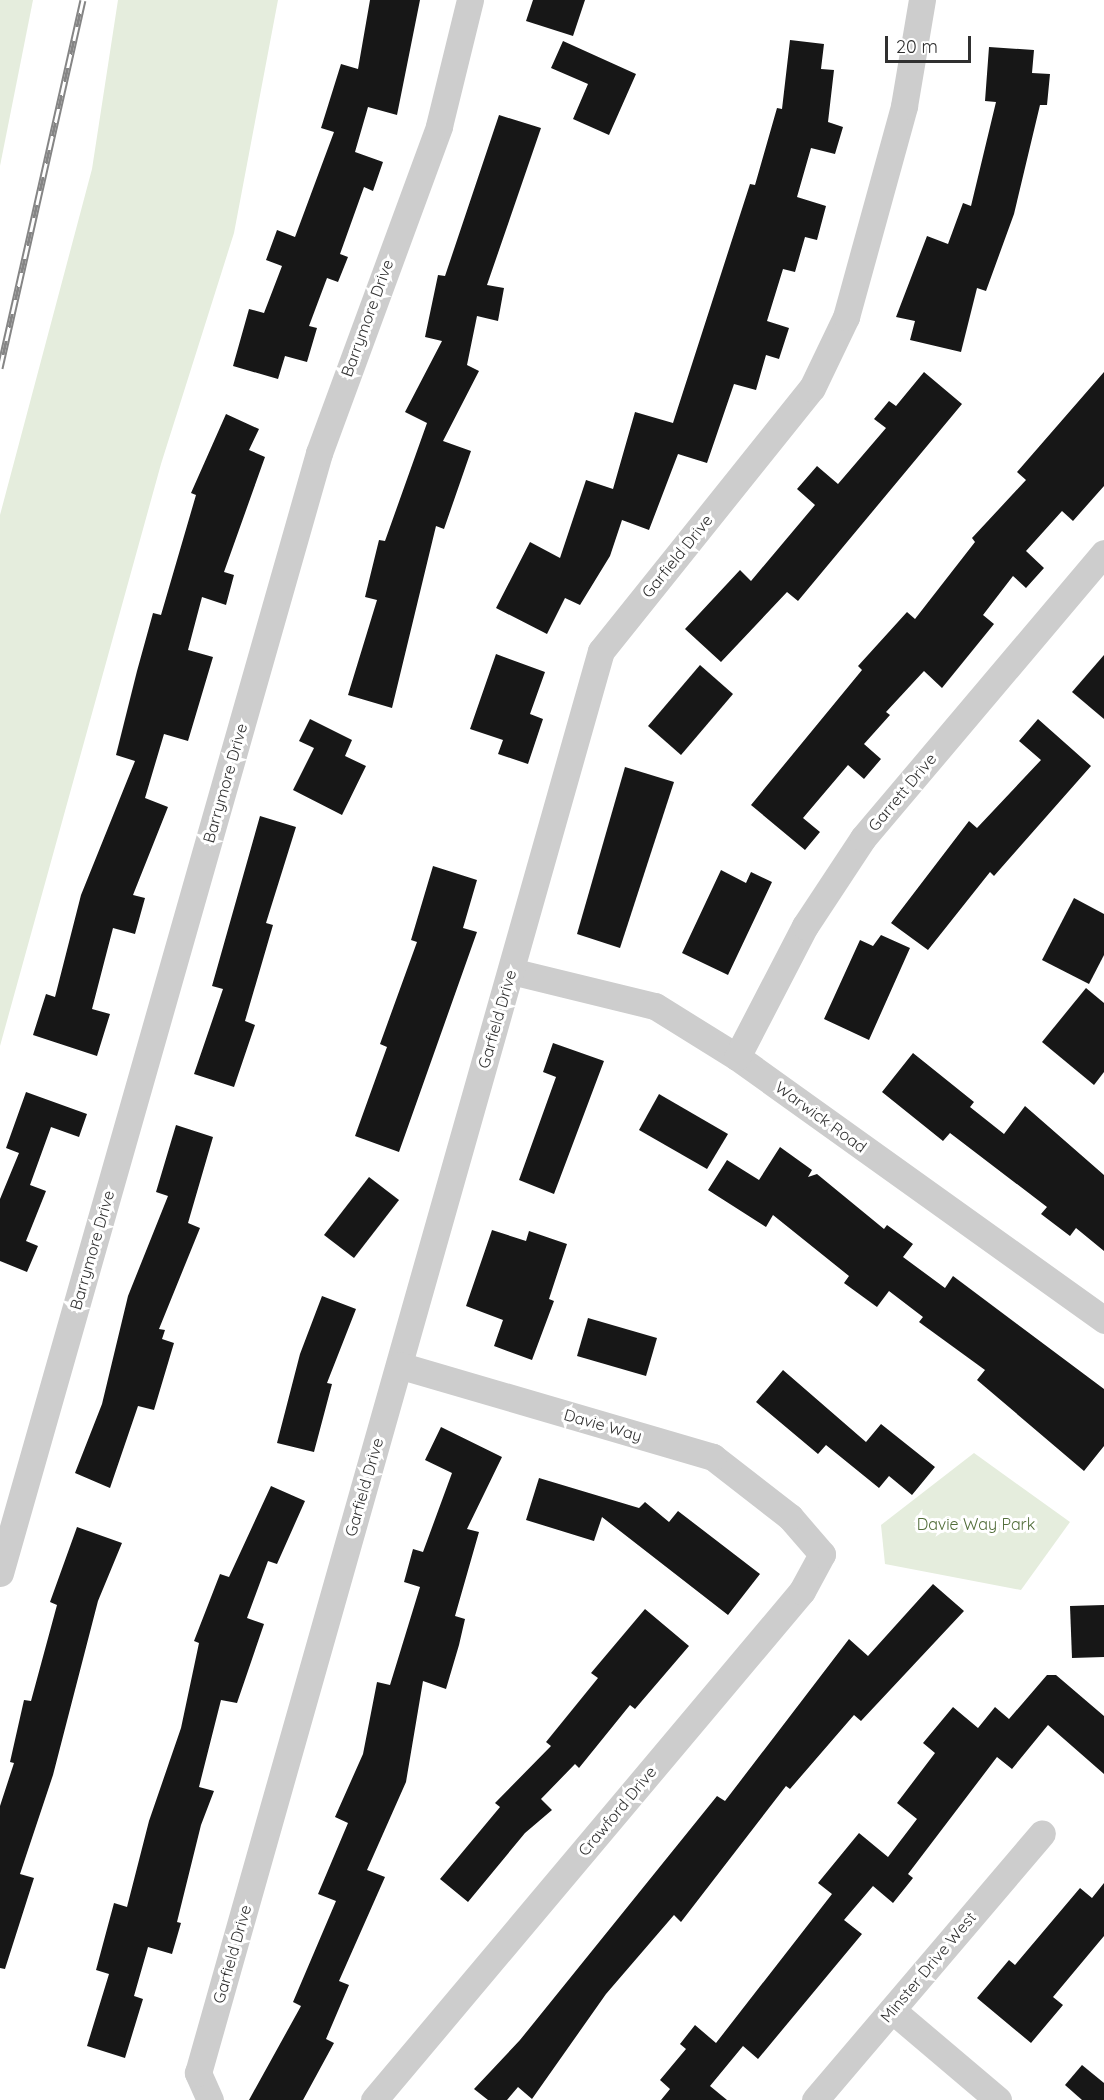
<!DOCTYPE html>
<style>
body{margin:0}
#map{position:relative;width:1104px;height:2100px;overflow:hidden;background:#fff;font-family:Quicksand,sans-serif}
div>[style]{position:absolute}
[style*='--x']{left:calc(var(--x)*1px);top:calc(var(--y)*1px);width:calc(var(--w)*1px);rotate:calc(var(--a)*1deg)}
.green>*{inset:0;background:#e5eddd}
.building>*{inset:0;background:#171717}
.minor>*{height:27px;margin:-13.5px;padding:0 13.5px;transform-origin:13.5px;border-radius:13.5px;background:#cdcdcd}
.rail>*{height:7px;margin-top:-3.5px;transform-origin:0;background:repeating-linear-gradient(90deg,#fff 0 14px,#858585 0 28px);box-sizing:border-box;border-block:2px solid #858585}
span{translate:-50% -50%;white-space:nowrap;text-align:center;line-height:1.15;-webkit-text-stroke:6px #fff;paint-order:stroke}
.street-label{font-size:16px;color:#303030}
.park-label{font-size:16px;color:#526e3a}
.scale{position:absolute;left:885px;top:36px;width:86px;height:27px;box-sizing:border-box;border:3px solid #303030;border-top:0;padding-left:8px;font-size:18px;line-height:21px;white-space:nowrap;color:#303030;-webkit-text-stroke:4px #fff;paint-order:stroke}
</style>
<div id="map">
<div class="green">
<i style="clip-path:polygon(0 0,33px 0,0 166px)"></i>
<i style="clip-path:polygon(118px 0,278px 0,234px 233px,161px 464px,0 1046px,0 515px,92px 169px)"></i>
<i style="clip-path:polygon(974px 1453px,1070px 1522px,1021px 1590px,885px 1564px,881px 1525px)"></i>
</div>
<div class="building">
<i style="clip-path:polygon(370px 0,420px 0,397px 115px,368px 107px,355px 152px,383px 162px,373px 191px,364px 187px,340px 254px,348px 257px,338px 282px,327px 278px,309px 326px,317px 328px,307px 362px,285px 356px,278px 379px,233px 366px,249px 309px,264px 313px,282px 266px,266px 260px,277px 230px,295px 237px,334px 132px,321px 128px,341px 64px,358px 69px)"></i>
<i style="clip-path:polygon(533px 0,585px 0,573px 36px,526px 21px)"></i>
<i style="clip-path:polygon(790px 40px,824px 44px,821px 69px,834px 70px,828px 122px,843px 127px,835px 154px,811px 148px,797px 197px,826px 206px,817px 240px,805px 237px,795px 272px,783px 269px,767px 321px,789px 328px,779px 359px,766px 355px,756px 390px,734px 384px,707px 463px,678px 454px,649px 530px,622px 520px,610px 556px,580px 605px,565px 598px,547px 634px,496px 608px,530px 542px,560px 558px,586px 480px,613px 489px,635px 412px,673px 423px,750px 184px,755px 185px,777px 108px,782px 109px)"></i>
<i style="clip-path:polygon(563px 41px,636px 74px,609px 135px,573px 119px,588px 84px,551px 68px)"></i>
<i style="clip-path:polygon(989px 47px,1034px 50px,1032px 73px,1050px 74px,1047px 105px,1040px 105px,1014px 214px,986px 291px,977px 288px,961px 352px,910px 340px,915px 321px,896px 317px,927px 236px,948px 244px,963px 203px,971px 206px,996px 102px,985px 101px)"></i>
<i style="clip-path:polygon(499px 115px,541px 128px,487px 285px,504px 288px,498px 321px,477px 316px,467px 365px,479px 371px,443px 441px,471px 451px,444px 529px,436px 526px,392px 708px,348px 695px,377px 600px,365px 597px,379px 540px,385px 541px,427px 423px,405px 412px,442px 341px,425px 337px,438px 275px,445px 276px)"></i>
<i style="clip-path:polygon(924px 372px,962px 404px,798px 601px,787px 592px,721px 662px,685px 629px,740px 570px,751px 581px,815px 505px,797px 489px,817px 466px,838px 484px,886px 428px,874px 419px,889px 401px,896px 406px)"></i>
<i style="clip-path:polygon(1104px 372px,1104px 486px,1073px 521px,1062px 511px,1026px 551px,1044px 568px,1026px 588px,1013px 576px,983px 615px,994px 624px,942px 688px,924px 671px,886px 712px,890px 715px,864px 744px,881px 759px,864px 779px,848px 765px,803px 818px,820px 832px,805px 850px,751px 805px,862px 670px,858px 666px,907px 612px,915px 619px,975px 542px,972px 538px,1026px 480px,1017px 472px)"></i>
<i style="clip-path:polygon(226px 414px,259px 429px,249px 450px,265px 457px,224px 572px,234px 575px,226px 605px,202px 597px,188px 650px,213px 657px,188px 741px,164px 734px,145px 798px,168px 807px,133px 895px,145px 898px,135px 934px,113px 928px,92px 1009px,110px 1014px,97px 1056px,33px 1035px,46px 994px,55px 997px,81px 895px,135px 761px,116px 755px,137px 671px,153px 613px,161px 615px,196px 495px,191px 493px)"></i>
<i style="clip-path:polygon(496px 654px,545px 672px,530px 714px,543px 719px,528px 764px,498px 754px,503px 740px,470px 729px)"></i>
<i style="clip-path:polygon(1104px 655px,1104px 719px,1072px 692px)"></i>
<i style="clip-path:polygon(700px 665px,733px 694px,681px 755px,648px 726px)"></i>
<i style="clip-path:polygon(310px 719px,352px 740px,345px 756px,366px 766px,342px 815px,293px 790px,314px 748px,299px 741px)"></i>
<i style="clip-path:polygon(1038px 719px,1091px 766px,994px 876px,990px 872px,928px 950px,891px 923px,969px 821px,977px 828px,1041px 760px,1019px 741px)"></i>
<i style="clip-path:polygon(625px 767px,674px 782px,620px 948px,577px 934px)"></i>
<i style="clip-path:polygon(260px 816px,296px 827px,266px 923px,273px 925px,245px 1021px,255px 1025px,234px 1087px,194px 1074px,223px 989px,212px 986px)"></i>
<i style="clip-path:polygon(433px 866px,477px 880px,463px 928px,477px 932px,399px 1152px,355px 1136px,387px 1047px,380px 1044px,417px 942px,411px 940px)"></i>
<i style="clip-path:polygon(721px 870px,746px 883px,751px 872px,772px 882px,728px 975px,682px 953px)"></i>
<i style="clip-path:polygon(1074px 898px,1104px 914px,1104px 955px,1089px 984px,1042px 960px)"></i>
<i style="clip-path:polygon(881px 935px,910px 948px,869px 1040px,824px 1019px,860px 940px,873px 946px)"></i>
<i style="clip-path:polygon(1086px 988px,1104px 1003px,1104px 1072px,1094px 1085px,1042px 1042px)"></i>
<i style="clip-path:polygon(553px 1043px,604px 1061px,554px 1194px,519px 1180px,556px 1077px,543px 1072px)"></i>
<i style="clip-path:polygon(913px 1053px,974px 1102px,970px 1107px,1004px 1134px,1025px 1106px,1104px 1175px,1104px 1251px,1076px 1228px,1070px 1236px,1041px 1214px,1047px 1207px,950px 1133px,943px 1141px,882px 1092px)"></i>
<i style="clip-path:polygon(26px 1092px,87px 1114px,79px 1137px,51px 1127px,30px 1185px,46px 1191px,26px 1241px,38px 1246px,27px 1272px,0 1261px,0 1199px,19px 1153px,6px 1148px)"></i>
<i style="clip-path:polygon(659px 1094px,728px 1134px,707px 1169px,639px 1130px)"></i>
<i style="clip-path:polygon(176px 1125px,213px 1137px,188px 1223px,200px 1228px,159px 1329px,165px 1330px,162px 1339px,174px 1343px,154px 1410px,138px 1406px,110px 1488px,75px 1473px,102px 1404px,128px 1296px,168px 1196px,156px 1192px)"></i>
<i style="clip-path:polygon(780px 1147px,812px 1170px,808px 1177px,817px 1174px,884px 1229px,887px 1225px,913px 1244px,903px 1257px,945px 1288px,953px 1276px,1104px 1389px,1104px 1446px,1084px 1471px,977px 1380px,985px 1370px,919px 1322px,923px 1317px,889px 1291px,877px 1307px,844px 1283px,849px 1276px,773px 1215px,766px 1227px,708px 1190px,727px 1160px,759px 1180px)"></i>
<i style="clip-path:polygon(369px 1177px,399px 1200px,354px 1258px,324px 1235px)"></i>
<i style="clip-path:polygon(492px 1230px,526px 1241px,529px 1231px,567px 1244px,549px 1299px,554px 1301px,532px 1360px,494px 1346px,503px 1320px,466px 1306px)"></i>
<i style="clip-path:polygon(322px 1296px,356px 1309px,327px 1383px,332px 1384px,314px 1452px,277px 1443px,300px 1354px)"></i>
<i style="clip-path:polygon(588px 1318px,657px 1338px,646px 1376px,577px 1356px)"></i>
<i style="clip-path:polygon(783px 1370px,866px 1442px,881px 1424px,935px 1467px,912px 1495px,889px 1476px,879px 1488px,826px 1445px,818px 1454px,756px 1402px)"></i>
<i style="clip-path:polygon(441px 1427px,502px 1457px,467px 1529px,479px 1532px,455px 1616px,465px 1619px,459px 1645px,446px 1689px,423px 1681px,406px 1782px,367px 1870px,385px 1877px,339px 1981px,349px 1985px,326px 2039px,334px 2043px,303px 2100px,249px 2100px,301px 2006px,293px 2002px,336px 1901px,318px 1894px,348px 1823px,335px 1817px,363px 1754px,377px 1682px,390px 1685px,420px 1587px,404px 1582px,413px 1549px,423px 1552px,452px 1473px,425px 1460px)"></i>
<i style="clip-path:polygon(539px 1478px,639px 1508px,645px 1502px,669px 1522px,678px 1511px,760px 1574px,728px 1615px,602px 1517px,594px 1541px,526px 1520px)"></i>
<i style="clip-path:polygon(271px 1486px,305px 1501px,277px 1564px,268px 1561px,247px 1618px,264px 1624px,237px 1703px,221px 1700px,199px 1787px,214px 1791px,201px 1825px,177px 1922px,181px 1923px,172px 1954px,148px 1947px,134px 1996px,143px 1999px,125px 2058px,87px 2046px,109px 1974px,96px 1970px,114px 1903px,127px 1907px,149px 1821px,181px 1728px,199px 1643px,194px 1641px,220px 1574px,229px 1577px)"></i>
<i style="clip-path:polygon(77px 1527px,122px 1543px,98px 1601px,53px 1775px,20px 1874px,34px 1878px,5px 1969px,0 1968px,0 1806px,14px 1763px,10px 1762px,24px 1700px,31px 1701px,57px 1605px,50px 1602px)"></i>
<i style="clip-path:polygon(933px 1584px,964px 1611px,861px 1721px,854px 1715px,790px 1789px,786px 1786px,681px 1922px,674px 1915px,606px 1994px,532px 2099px,518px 2087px,507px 2100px,488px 2100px,474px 2089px,520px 2040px,717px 1796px,725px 1801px,849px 1639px,868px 1656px)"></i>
<i style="clip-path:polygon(1104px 1605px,1104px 1657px,1072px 1658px,1070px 1606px)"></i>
<i style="clip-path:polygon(645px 1609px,689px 1646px,635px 1709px,630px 1705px,579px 1768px,575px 1764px,541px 1799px,552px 1810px,525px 1833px,468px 1902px,440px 1879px,500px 1807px,495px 1803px,551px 1746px,546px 1742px,598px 1678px,591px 1673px)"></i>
<i style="clip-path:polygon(1047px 1675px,1056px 1675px,1104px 1716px,1104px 1774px,1048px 1725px,1012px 1769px,997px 1757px,908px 1874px,913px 1878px,893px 1903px,873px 1886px,844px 1920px,862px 1934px,758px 2059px,743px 2046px,710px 2086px,727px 2100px,661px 2100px,670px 2089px,660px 2080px,686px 2049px,680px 2044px,695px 2025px,716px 2043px,832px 1894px,818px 1883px,859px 1833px,888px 1857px,917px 1819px,897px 1803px,935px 1753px,923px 1743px,953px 1707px,978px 1728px,995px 1707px,1009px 1719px)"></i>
<i style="clip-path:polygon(1104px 1883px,1104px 1936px,1053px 1997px,1063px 2005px,1031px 2043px,977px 1998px,1009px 1960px,1015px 1965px,1080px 1888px,1092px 1898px)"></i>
<i style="clip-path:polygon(1082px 2065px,1104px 2083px,1104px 2100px,1082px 2100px,1065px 2085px)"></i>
</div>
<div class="minor">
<i style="--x:511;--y:971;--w:148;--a:13.7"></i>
<i style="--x:655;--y:1006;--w:97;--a:31.9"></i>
<i style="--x:737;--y:1057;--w:452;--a:35.6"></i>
<i style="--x:737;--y:1057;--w:148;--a:-62.6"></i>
<i style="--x:805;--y:926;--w:105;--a:-56.6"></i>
<i style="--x:863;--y:838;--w:373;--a:-49.8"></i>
<i style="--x:0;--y:1573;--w:1165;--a:-74.1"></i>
<i style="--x:319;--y:453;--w:348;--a:-69.8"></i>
<i style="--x:439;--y:126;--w:130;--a:-76.2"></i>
<i style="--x:892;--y:2010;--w:139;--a:40.3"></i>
<i style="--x:210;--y:2100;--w:30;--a:-114"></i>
<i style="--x:198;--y:2073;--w:1478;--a:-74.18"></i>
<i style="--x:601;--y:651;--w:337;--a:-51.3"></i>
<i style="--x:812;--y:388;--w:79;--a:-64.4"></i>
<i style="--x:846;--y:317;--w:219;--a:-74.6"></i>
<i style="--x:904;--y:106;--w:108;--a:-80.4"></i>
<i style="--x:374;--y:2100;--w:665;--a:-49.94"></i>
<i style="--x:802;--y:1591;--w:42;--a:-61.6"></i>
<i style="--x:822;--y:1554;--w:49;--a:-130.9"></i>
<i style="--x:790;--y:1517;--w:98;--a:-142.1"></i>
<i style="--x:713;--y:1457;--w:327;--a:-163.7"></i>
<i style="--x:815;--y:2100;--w:350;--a:-49.6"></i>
</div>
<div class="rail">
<i style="--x:0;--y:368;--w:377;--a:-77.3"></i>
</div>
<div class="street-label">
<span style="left:367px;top:318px;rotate:-70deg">Barrymore Drive</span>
<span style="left:677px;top:556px;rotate:-51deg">Garfield Drive</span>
<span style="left:225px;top:783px;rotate:-74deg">Barrymore Drive</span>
<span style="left:902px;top:792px;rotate:-50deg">Garrett Drive</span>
<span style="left:497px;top:1019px;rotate:-74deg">Garfield Drive</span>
<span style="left:821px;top:1117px;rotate:36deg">Warwick Road</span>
<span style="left:92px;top:1250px;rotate:-74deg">Barrymore Drive</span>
<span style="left:603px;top:1425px;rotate:16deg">Davie Way</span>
<span style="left:364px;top:1487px;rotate:-74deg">Garfield Drive</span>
<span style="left:617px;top:1811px;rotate:-50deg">Crawford Drive</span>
<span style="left:232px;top:1954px;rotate:-74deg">Garfield Drive</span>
<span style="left:928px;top:1967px;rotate:-50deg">Minster Drive West</span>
</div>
<div class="park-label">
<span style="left:976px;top:1524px">Davie Way Park</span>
</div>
<div class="scale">20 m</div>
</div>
